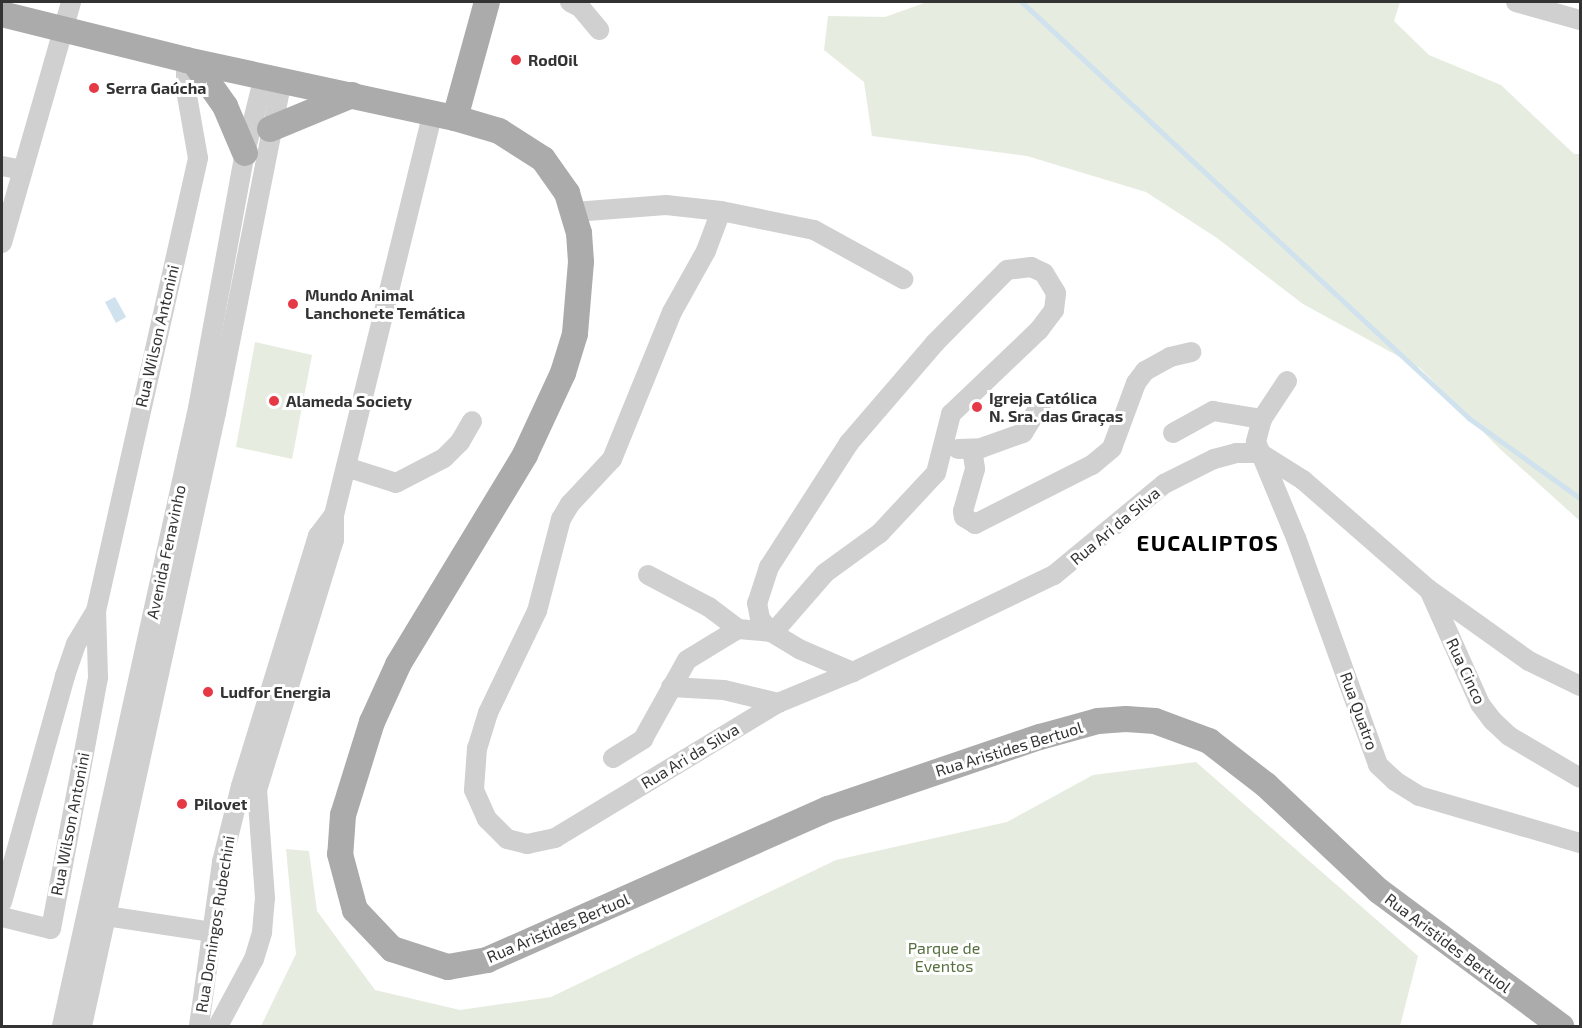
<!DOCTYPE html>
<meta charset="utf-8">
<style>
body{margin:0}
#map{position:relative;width:1582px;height:1028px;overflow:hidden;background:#fff;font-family:"Exo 2",sans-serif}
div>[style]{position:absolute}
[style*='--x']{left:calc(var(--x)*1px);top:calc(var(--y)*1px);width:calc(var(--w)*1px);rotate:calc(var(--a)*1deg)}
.green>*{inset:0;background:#e6ecdf}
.water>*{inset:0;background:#cfe2ee}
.stream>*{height:4.5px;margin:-2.25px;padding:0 2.25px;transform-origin:2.25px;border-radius:2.25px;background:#cfe2ee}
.minor>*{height:20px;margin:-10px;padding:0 10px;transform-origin:10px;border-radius:10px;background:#d0d0d0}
.major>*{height:26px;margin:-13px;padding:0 13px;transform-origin:13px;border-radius:13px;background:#ababab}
.dots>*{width:16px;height:16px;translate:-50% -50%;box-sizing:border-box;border:3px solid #fff;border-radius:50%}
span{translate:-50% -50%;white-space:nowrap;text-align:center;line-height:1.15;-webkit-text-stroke:6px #fff;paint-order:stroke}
.poi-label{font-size:16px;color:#333;font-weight:700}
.left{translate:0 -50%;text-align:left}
.street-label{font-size:16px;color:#333}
.park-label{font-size:16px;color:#56703f}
.district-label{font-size:22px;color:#000;font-weight:700;letter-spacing:1.5px}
.frame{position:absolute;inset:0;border:3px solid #333;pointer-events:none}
</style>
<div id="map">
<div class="green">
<i style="clip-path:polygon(927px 2px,1400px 2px,1394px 21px,1429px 55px,1501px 85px,1574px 154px,1580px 154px,1580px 521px,1500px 449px,1420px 368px,1303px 304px,1217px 238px,1146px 192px,1027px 156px,872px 136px,864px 82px,824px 50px,828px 16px,885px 17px)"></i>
<i style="clip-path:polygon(255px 342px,312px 355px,292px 459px,236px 447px)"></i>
<i style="clip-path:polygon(1196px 762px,1418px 956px,1400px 1026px,261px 1026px,296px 954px,286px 849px,309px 851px,317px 911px,375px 990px,460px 1010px,551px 997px,836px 860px,1007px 822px,1093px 775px)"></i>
</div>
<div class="water">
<i style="clip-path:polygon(115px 297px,126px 317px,116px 323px,105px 302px)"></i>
</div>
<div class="stream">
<i style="--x:1022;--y:2;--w:611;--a:42.94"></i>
<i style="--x:1469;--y:418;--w:137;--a:35.8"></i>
</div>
<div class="minor">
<i style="--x:570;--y:2;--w:11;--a:27"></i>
<i style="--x:580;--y:7;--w:30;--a:50"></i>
<i style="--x:1516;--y:2;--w:66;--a:15.7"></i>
<i style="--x:2;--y:166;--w:20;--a:11"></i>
<i style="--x:721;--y:211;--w:95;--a:11.5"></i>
<i style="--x:814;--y:230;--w:102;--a:28.8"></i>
<i style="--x:574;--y:212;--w:92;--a:-4.4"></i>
<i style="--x:666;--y:205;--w:55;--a:6.2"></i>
<i style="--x:721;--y:211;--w:43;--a:110.6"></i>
<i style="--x:706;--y:251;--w:70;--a:119.1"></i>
<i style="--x:672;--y:312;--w:159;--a:112.2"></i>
<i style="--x:612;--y:459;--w:62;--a:133"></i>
<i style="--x:570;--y:504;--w:17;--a:121"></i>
<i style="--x:561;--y:519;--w:95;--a:104.6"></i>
<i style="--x:537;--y:611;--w:113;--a:115.7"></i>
<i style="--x:488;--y:713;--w:37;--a:107"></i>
<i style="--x:477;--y:748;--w:42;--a:94.1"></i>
<i style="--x:474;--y:790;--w:32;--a:66"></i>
<i style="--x:487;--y:819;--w:28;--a:45"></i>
<i style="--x:507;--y:839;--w:21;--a:14"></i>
<i style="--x:527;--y:844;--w:29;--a:-12"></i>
<i style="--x:555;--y:838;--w:261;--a:-31.2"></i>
<i style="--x:778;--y:703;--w:81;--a:-22.5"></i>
<i style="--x:853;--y:672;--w:223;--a:-25.8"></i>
<i style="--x:1054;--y:575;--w:143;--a:-39.6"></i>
<i style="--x:1164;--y:484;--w:56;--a:-26.6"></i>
<i style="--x:1214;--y:459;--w:23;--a:-15"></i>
<i style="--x:1236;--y:453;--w:24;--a:0"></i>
<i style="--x:1260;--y:453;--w:51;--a:32.1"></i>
<i style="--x:1303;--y:480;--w:166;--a:41.1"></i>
<i style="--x:1428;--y:589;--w:124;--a:35.5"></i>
<i style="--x:1529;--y:661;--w:57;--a:26.1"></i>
<i style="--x:2;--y:243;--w:251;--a:-74"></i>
<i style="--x:1287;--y:381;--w:45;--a:123.3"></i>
<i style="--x:1262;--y:419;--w:24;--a:105"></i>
<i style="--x:1256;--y:442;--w:104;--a:67.4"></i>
<i style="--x:1296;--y:538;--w:241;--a:70.1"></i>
<i style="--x:1378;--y:765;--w:23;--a:43"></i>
<i style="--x:1395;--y:781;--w:28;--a:32"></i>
<i style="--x:1419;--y:796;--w:168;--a:16.3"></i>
<i style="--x:1173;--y:433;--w:46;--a:-28.8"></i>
<i style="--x:1213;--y:411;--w:50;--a:9.3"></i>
<i style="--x:958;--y:449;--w:23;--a:-2"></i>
<i style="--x:981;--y:448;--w:45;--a:-19.7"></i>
<i style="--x:1023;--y:433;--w:36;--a:-58"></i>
<i style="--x:972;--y:449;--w:20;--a:81"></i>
<i style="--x:975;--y:469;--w:44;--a:105.9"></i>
<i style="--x:963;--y:511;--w:6;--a:81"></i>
<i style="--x:964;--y:517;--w:13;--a:32"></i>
<i style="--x:975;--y:524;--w:131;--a:-26.8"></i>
<i style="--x:1092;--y:465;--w:26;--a:-40"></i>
<i style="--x:1112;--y:448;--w:69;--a:-69.7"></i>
<i style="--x:1136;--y:383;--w:15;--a:-53"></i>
<i style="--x:1145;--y:371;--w:29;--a:-29"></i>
<i style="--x:1170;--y:357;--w:22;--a:-13"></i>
<i style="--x:346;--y:467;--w:52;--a:17.7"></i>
<i style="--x:396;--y:483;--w:54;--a:-27.5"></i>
<i style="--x:444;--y:458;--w:23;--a:-45"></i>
<i style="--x:460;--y:442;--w:24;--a:-60"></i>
<i style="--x:648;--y:575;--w:69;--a:27.7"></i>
<i style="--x:709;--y:607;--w:36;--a:37"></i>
<i style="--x:738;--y:629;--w:33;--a:5"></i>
<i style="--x:771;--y:632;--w:10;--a:-37"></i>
<i style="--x:779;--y:626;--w:70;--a:-49"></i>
<i style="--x:825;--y:573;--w:68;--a:-36"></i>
<i style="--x:880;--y:533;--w:82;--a:-47"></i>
<i style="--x:936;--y:473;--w:61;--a:-75.7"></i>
<i style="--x:951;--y:414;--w:122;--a:-43.7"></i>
<i style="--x:1039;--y:330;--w:25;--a:-53"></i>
<i style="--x:1054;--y:310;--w:17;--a:-83"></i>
<i style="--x:1056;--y:293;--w:23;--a:-121"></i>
<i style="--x:1044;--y:273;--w:14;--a:-155"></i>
<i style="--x:1031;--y:267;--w:24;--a:173"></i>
<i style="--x:1007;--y:270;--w:103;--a:134.6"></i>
<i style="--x:935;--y:343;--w:132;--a:130.7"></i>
<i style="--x:849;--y:443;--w:148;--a:122.8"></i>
<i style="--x:769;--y:567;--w:38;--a:108"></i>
<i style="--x:757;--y:603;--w:16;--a:79"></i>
<i style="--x:760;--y:619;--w:17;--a:50"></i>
<i style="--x:771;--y:632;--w:33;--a:31"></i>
<i style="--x:799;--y:649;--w:59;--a:23.1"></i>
<i style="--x:1430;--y:592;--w:123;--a:65.9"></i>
<i style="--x:1480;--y:704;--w:21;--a:53"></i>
<i style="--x:1493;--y:721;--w:22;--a:43"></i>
<i style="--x:1509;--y:736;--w:82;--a:30.6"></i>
<i style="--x:671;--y:687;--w:53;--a:3.2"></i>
<i style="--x:724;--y:690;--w:56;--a:13.5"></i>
<i style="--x:613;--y:758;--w:36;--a:-32"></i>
<i style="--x:643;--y:739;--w:90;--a:-60.9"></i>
<i style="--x:687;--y:660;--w:60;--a:-31.3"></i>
<i style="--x:2;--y:902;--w:235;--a:-74.4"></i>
<i style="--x:65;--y:676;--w:34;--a:-71"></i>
<i style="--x:76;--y:644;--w:39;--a:-59"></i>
<i style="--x:106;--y:916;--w:107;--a:8.6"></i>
<i style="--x:2;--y:917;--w:50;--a:13.8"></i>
<i style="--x:51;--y:929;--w:256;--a:-79.4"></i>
<i style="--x:98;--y:677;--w:66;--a:-91.7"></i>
<i style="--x:96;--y:611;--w:464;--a:-77.3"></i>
<i style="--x:198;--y:158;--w:69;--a:-100"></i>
<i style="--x:186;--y:90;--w:30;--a:-90"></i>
<i style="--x:62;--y:1026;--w:633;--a:-77.59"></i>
<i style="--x:198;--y:408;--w:259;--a:-79.6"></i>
<i style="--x:245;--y:153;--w:79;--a:-76.1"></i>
<i style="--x:82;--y:1026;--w:627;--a:-77.67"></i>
<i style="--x:216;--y:413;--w:339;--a:-78.8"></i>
<i style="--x:199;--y:1026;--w:166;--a:-82"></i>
<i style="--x:222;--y:862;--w:78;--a:-76"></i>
<i style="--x:241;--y:786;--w:262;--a:-72.9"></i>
<i style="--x:318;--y:536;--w:26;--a:-53"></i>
<i style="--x:218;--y:1026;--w:76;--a:-61.8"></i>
<i style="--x:254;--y:959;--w:28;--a:-73"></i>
<i style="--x:262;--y:932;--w:34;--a:-85"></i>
<i style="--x:265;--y:898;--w:108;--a:-94.2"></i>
<i style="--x:257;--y:790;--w:262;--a:-72.9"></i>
<i style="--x:334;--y:540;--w:25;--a:-90"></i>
<i style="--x:334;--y:515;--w:414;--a:-76.2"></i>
</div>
<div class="major">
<i style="--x:2;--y:14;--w:190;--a:14"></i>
<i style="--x:186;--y:60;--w:275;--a:12.2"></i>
<i style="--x:455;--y:118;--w:46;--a:16.5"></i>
<i style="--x:499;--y:131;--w:52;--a:32.5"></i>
<i style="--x:543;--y:159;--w:42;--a:54.8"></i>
<i style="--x:567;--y:193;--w:42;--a:73.3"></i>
<i style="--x:579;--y:233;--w:29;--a:86"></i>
<i style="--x:581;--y:262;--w:72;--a:94.8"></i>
<i style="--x:575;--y:334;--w:41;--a:107.1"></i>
<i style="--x:563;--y:373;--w:90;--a:114.9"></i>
<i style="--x:525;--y:455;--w:245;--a:121.2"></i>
<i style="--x:398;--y:665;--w:63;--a:114.5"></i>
<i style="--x:372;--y:722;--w:97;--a:107.3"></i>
<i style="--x:343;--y:815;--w:39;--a:94"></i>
<i style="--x:340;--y:854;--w:58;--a:75"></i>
<i style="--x:355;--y:910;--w:54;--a:46.5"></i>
<i style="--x:392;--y:949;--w:59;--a:17.8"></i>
<i style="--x:448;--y:967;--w:40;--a:-10"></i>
<i style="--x:487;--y:960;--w:373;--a:-23.9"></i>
<i style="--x:828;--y:809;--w:224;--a:-18.8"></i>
<i style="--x:1040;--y:737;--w:60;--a:-15.4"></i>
<i style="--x:1098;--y:721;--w:28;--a:-4"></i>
<i style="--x:1126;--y:719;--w:29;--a:4"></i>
<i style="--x:1155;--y:721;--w:58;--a:20.3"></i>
<i style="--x:1209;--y:741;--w:72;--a:37.7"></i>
<i style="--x:1266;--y:785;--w:155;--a:43.2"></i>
<i style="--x:1379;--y:891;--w:227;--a:36.6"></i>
<i style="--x:194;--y:62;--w:54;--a:54.8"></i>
<i style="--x:225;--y:106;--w:51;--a:66.9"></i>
<i style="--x:455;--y:118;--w:120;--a:-74.6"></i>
<i style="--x:270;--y:129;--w:89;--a:-22.5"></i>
</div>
<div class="dots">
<i style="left:516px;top:60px;background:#e63946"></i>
<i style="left:94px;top:88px;background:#e63946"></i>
<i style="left:293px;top:304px;background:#e63946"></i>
<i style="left:274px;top:401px;background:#e63946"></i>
<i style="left:977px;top:407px;background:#e63946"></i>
<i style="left:208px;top:692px;background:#e63946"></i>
<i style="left:182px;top:804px;background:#e63946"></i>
</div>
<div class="poi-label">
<span class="left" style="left:528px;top:60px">RodOil</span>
<span class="left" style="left:106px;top:88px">Serra Gaúcha</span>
<span class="left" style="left:305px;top:304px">Mundo Animal<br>Lanchonete Temática</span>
<span class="left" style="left:989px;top:407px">Igreja Católica<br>N. Sra. das Graças</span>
<span class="left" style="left:286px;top:401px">Alameda Society</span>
<span class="left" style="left:220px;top:692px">Ludfor Energia</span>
<span class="left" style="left:194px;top:804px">Pilovet</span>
</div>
<div class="street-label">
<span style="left:157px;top:336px;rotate:-77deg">Rua Wilson Antonini</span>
<span style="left:1115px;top:526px;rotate:-40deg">Rua Ari da Silva</span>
<span style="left:166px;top:552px;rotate:-78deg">Avenida Fenavinho</span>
<span style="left:1466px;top:671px;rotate:65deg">Rua Cinco</span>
<span style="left:1359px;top:711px;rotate:70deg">Rua Quatro</span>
<span style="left:1009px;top:749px;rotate:-17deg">Rua Aristides Bertuol</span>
<span style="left:690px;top:756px;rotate:-31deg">Rua Ari da Silva</span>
<span style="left:70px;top:824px;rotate:-79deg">Rua Wilson Antonini</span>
<span style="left:215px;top:924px;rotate:-81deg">Rua Domingos Rubechini</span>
<span style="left:558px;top:928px;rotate:-23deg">Rua Aristides Bertuol</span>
<span style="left:1448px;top:943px;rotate:37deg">Rua Aristides Bertuol</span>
</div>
<div class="park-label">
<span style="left:944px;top:957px">Parque de<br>Eventos</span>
</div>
<div class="district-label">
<span style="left:1208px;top:543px">EUCALIPTOS</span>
</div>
<div class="frame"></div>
</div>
